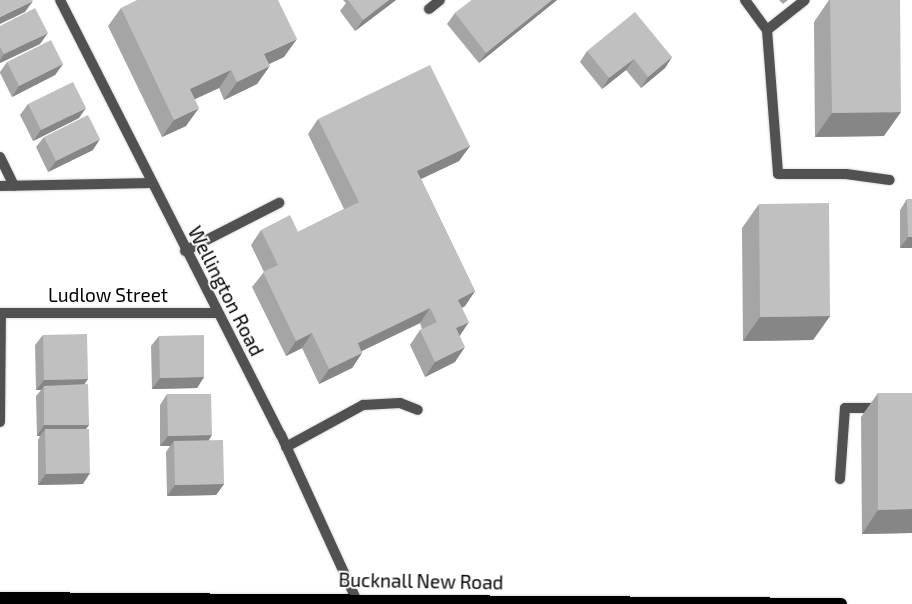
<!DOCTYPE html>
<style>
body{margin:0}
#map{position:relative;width:912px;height:604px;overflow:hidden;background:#fff;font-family:"Exo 2",sans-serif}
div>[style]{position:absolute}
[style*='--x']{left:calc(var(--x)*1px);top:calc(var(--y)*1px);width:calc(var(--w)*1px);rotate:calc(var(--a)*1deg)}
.roads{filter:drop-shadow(0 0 1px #dbdbdb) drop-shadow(0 0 1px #dbdbdb)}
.service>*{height:10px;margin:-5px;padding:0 5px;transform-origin:5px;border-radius:5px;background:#515151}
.minor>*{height:10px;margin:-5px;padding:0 5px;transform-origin:5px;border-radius:5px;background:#515151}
.primary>*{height:12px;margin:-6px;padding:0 6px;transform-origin:6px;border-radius:6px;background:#000}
.wall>*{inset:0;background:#a5a5a5}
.shaded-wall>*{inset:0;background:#868686}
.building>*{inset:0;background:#c0c0c0}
span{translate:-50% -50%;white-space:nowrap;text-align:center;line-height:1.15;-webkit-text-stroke:4px #fff;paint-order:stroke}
.street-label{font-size:19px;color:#000}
</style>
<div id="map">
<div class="roads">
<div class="service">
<i style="--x:767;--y:30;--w:48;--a:-38.3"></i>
<i style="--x:0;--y:157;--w:32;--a:64"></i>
<i style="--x:0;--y:186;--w:152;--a:-1.1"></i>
<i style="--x:185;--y:251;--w:106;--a:-27.1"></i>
<i style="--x:0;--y:422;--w:109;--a:-89.5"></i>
<i style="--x:286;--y:447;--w:88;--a:-28.6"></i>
<i style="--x:363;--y:405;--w:37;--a:-3"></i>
<i style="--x:400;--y:403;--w:19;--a:21"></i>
</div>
<div class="minor">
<i style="--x:60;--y:0;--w:488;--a:63.1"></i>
<i style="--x:281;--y:435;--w:180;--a:65.4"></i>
<i style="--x:745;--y:0;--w:37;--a:54"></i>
<i style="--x:767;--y:30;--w:144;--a:85.6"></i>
<i style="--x:778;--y:174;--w:68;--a:0"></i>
<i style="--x:846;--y:174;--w:44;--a:7.8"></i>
<i style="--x:429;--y:9;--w:14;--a:-39"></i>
<i style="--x:0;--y:313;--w:216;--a:0"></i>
<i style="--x:840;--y:479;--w:71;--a:-86"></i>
<i style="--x:845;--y:408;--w:35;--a:0"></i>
</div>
<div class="primary">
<i style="--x:0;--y:598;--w:841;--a:0.41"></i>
</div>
</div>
<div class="wall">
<i style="clip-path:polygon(343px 0,396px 0,355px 31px,340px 11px,346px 3px)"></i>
<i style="clip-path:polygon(472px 0,557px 0,479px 63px,447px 24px,455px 13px)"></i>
<i style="clip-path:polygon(779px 0,788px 0,783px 4px)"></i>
<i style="clip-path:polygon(829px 0,900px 0,884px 136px,815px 137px,814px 22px)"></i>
<i style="clip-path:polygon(121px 8px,284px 57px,269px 64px,257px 84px,224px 100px,219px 88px,195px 99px,186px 126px,162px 137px,108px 26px)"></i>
<i style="clip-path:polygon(0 26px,40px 44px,0 63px)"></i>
<i style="clip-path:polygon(587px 51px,672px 57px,665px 68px,641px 88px,626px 70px,602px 89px,580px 62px)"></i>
<i style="clip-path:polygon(7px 62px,63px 64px,55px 75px,12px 97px,0 73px,0 72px)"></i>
<i style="clip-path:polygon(28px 104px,79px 118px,33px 141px,20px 115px)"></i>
<i style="clip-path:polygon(318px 119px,470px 146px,459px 161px,421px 179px,475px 291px,465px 306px,462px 308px,460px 336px,455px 362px,425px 377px,410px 345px,420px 330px,422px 329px,420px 323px,362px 351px,362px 353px,352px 368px,319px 384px,302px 348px,286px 356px,252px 287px,264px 272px,251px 245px,261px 230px,298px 232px,344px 209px,308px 134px)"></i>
<i style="clip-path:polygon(44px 137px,93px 150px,48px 172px,36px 147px)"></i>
<i style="clip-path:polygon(907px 199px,912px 248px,900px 248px,900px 210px)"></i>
<i style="clip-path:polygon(759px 204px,830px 316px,813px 340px,743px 341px,742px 228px)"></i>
<i style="clip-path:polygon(43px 335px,88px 379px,84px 384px,89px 425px,86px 429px,83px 484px,38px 485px,38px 440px,40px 436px,37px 436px,36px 396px,41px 390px,36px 390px,35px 345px)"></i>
<i style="clip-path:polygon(159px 336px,204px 377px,197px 388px,152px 389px,151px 346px)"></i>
<i style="clip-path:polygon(878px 393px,912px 393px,912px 533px,862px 534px,861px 417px)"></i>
<i style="clip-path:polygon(167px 394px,209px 440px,224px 484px,216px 495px,167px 496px,166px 452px,170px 446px,160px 446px,160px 405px)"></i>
</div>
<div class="shaded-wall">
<i style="clip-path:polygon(389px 0,396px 0,355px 31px,363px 20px)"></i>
<i style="clip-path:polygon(552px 0,557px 0,479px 63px,486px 53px)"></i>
<i style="clip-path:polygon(33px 1px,25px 12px,0 24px,0 17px)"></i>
<i style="clip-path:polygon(48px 33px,40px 44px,0 63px,0 60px,4px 54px)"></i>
<i style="clip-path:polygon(297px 39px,284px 57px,252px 72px,264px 54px)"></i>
<i style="clip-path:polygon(672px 57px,665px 68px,641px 88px,648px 77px)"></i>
<i style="clip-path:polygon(634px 59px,626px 70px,602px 89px,609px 78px)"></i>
<i style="clip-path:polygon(63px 64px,55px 75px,12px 97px,19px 86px)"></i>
<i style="clip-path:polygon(270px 66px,257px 84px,224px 100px,237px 82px)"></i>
<i style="clip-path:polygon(231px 70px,219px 88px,178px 107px,190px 89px)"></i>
<i style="clip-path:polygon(86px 108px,79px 118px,33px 141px,41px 130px)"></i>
<i style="clip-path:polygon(199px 108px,186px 126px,162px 137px,174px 120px)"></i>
<i style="clip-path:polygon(901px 112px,884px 136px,815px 137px,832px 113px)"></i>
<i style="clip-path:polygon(100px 139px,93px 150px,48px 172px,56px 161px)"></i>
<i style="clip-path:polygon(470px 146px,459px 161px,406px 186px,417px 171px)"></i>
<i style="clip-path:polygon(908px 237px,912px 237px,912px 248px,900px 248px)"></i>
<i style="clip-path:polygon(475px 291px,465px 306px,447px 314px,458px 300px)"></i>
<i style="clip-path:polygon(430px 308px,420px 323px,347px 358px,358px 343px)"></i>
<i style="clip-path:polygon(830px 316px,813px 340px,743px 341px,760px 317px)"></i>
<i style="clip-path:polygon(469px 322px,459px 337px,456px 328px)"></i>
<i style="clip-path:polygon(312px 333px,302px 348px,286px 356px,296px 341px)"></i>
<i style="clip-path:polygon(465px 347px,455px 362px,425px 377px,435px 362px)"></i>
<i style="clip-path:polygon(362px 353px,352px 368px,319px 384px,329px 369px)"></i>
<i style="clip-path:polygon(204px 377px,197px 388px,152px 389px,160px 378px)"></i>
<i style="clip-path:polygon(88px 379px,81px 389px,44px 386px,41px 390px,36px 390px,44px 380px)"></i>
<i style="clip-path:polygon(44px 425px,89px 425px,81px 435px,45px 429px,40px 436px,37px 436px)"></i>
<i style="clip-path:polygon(212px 435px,205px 446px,174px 441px,170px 446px,160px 446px,168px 436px)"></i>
<i style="clip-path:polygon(90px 473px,83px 484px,38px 485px,46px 474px)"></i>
<i style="clip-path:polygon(224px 484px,216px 495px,167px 496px,175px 485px)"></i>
<i style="clip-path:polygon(912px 509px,912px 533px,862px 534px,878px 510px)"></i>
</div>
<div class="building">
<i style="clip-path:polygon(0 0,32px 0,33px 1px,0 17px)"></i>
<i style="clip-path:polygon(137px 0,278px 0,297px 39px,264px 54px,270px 66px,237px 82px,231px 70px,190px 89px,199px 108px,174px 120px,121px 8px)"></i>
<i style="clip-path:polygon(348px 0,389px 0,363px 20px)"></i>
<i style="clip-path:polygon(472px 0,552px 0,486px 53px,455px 13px)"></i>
<i style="clip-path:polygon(830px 0,900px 0,901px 112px,832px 113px)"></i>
<i style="clip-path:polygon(35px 8px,48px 33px,4px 54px,0 47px,0 26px)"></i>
<i style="clip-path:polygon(635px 12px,672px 57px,648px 77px,634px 59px,609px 78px,587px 51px)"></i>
<i style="clip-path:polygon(51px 40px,63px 64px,19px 86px,7px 62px)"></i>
<i style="clip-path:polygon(430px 65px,470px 146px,417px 171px,475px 291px,458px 300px,469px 322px,456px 328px,465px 347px,435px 362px,420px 330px,437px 322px,430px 308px,358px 343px,362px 353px,329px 369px,312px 333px,296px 341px,263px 272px,278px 265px,261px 230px,290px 215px,298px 232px,359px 202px,318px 119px)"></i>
<i style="clip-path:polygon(73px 82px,86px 108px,41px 130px,28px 104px)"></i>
<i style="clip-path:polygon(88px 115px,100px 139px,56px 161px,44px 137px)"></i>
<i style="clip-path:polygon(907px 199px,912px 199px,912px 237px,908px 237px)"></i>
<i style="clip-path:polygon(829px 203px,830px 316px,760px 317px,759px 204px)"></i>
<i style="clip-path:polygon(87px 334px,88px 379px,44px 380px,43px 335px)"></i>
<i style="clip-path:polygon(204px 335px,204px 377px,160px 378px,159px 336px)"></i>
<i style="clip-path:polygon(88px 384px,89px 425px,44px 425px,44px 386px)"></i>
<i style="clip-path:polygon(878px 393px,912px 393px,912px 509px,878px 510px)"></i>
<i style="clip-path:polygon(167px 394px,211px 394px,212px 435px,168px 436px)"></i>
<i style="clip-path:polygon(45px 429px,89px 429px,90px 473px,46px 474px)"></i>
<i style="clip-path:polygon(223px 440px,224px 484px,175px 485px,174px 441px)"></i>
</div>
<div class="street-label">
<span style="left:226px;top:291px;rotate:63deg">Wellington Road</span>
<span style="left:108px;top:295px">Ludlow Street</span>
<span style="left:421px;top:581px;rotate:1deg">Bucknall New Road</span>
</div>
</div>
